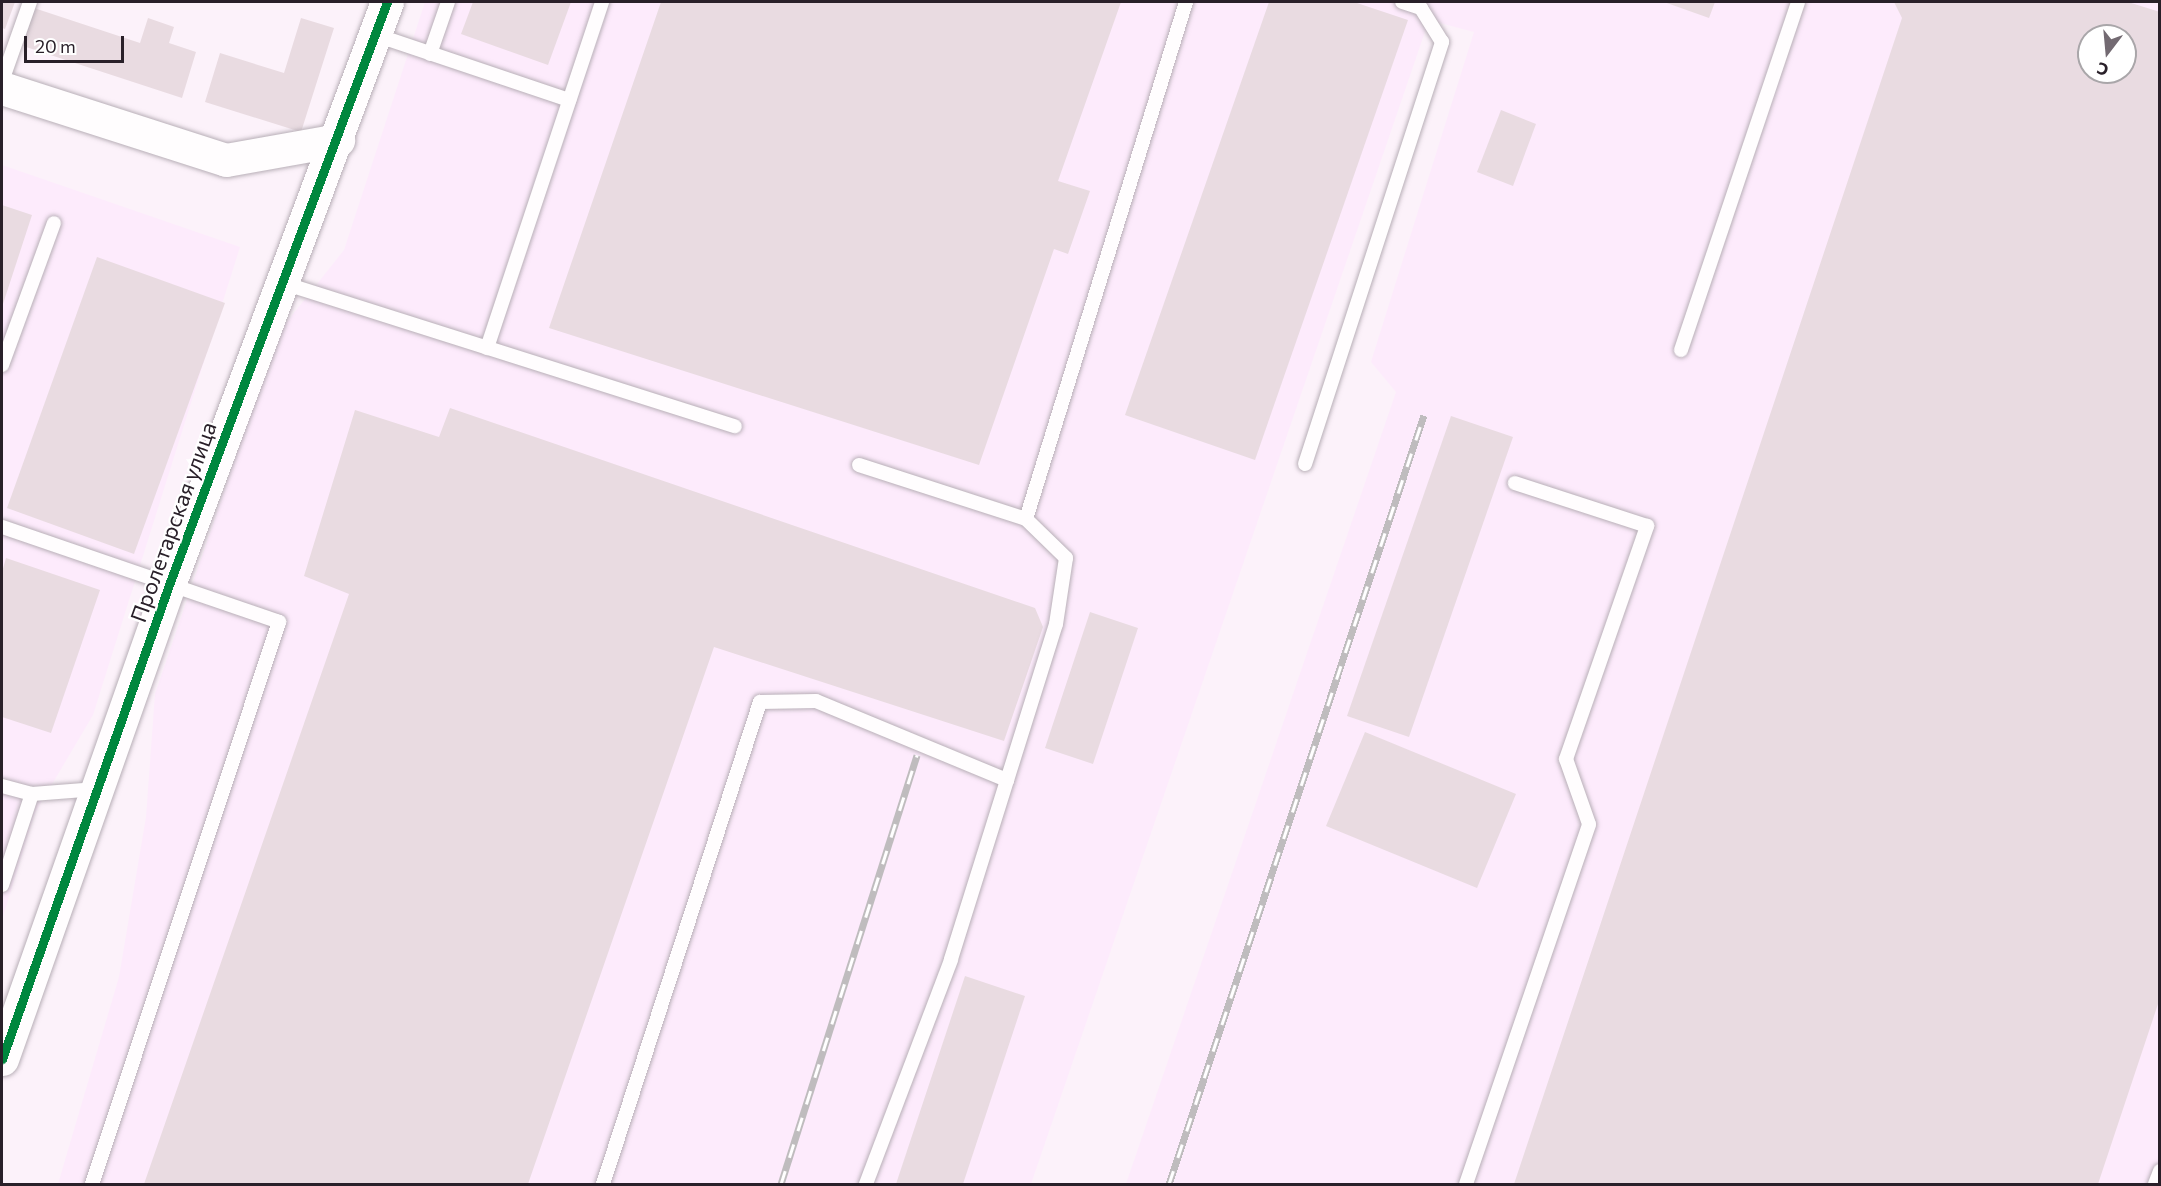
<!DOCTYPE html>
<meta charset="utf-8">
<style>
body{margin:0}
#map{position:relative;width:2161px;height:1186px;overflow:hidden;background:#fcf2fa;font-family:Commissioner,sans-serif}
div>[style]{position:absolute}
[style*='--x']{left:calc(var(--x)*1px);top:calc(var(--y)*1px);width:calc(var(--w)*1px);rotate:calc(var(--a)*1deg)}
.built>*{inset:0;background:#fdebfc}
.building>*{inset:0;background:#e9dbe1}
.roads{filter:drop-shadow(0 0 2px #b8afb7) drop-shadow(0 0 2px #b8afb7)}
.lane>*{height:14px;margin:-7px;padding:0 7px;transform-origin:7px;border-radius:7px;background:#fffdfe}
.secondary>*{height:33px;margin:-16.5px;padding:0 16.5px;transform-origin:16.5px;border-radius:16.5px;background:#fffdfe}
.rail>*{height:7px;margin-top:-3.5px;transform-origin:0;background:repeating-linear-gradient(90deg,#fff 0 14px,#bfbcbe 0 28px);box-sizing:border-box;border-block:2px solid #bfbcbe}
.cycleway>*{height:9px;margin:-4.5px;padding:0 4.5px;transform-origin:4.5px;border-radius:4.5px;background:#00873e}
span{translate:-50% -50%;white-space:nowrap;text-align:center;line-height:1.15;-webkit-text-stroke:4.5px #fff;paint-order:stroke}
.street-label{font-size:22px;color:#292029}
.frame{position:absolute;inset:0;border:3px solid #292029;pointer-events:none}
.north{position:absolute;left:2077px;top:24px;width:60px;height:60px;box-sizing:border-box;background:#fff;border:2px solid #a9a6a9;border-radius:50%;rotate:196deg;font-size:16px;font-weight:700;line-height:24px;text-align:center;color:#292029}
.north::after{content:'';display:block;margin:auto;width:21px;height:27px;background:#736a72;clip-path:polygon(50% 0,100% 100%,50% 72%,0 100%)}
.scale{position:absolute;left:24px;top:36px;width:100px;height:27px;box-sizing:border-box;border:3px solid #292029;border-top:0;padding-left:8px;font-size:18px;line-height:21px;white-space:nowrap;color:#292029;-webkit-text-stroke:4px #fff;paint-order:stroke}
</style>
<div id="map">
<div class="built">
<i style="clip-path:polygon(evenodd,425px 2px,2159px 2px,2159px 1184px,1126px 1184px,1396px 392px,1371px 362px,1474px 32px,1429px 20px,1031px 1184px,58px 1184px,119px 977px,146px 817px,155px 694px,278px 333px,344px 250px,425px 2px,2089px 36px,2125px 36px,2125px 72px,2089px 72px,2089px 36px)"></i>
<i style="clip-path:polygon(2px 165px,240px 247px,93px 715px,35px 813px,2px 920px)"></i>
</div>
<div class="building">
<i style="clip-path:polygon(2px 2px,15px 2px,5px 29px,2px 28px)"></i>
<i style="clip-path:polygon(473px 2px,571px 2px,548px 65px,461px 34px)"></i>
<i style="clip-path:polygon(661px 2px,1121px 2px,1058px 181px,1090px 191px,1068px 254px,1054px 249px,979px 465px,549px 328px)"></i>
<i style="clip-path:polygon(1269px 2px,1354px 2px,1408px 20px,1255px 460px,1125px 415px)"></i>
<i style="clip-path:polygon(1664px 2px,1715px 2px,1709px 18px)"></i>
<i style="clip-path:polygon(evenodd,1894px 2px,2128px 2px,2160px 12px,2160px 998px,2098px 1184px,1514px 1184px,1902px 18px,1894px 2px,2089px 36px,2125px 36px,2125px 72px,2089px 72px,2089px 36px)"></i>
<i style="clip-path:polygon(34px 8px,140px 43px,148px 18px,174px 27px,169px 43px,196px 52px,182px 98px,23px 46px)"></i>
<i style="clip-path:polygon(301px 18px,334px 28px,301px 132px,205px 102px,220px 53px,284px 73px)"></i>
<i style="clip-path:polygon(1501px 110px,1536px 124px,1513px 186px,1477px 172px)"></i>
<i style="clip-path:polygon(2px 205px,32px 215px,2px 307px)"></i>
<i style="clip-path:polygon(97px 257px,225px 303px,134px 554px,7px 508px)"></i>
<i style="clip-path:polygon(450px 408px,1035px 608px,1043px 627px,1004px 741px,714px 647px,528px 1184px,144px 1184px,349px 594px,304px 576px,355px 410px,439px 437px)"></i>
<i style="clip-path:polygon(1451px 416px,1513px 437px,1409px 737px,1347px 716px)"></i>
<i style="clip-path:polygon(6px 558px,100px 590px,51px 733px,2px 717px,2px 572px)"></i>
<i style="clip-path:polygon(1090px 612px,1138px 628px,1093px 764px,1045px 748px)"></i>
<i style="clip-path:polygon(1365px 732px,1516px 794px,1477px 888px,1326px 826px)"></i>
<i style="clip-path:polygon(965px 976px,1025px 996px,963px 1184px,896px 1184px)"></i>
</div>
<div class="roads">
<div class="lane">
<i style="--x:376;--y:35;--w:204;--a:18.6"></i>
<i style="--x:430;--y:54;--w:55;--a:-70.9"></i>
<i style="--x:2;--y:81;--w:84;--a:-70.5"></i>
<i style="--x:283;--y:283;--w:474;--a:17.6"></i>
<i style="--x:487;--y:348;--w:365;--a:-71.6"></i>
<i style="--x:1681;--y:350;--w:367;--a:-71.4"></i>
<i style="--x:2;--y:365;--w:151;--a:-69.9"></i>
<i style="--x:1305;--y:464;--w:444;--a:-72"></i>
<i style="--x:1442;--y:42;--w:40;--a:-122"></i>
<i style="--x:1421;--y:8;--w:20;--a:-162"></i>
<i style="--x:859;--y:465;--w:176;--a:17.9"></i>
<i style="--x:1026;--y:519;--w:56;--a:44.3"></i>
<i style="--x:1066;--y:558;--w:67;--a:98.6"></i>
<i style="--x:1056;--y:624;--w:352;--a:107.4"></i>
<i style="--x:951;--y:960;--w:240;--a:110.8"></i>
<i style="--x:1026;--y:519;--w:541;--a:-72.8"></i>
<i style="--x:2;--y:527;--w:293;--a:18.9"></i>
<i style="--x:279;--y:622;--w:592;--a:108.4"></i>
<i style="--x:2;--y:786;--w:31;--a:15"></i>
<i style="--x:2;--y:885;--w:96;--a:-71.8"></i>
<i style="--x:32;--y:794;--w:65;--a:-4.4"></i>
<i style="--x:603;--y:1184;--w:507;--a:-71.96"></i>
<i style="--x:760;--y:702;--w:56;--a:-1"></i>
<i style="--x:816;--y:701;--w:207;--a:22.5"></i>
<i style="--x:1466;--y:1184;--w:380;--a:-71.1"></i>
<i style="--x:1589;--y:824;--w:69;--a:-109.5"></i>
<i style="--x:1566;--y:759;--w:247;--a:-70.8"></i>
<i style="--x:1647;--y:526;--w:139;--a:-162"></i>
<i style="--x:2155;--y:1184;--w:14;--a:-69"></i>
</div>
<div class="secondary">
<i style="--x:2;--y:88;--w:235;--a:17.8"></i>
<i style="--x:226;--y:160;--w:114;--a:-10.1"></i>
<i style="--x:2;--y:1059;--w:506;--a:-70.6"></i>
<i style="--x:170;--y:582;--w:619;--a:-69.49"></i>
</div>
</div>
<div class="rail">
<i style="--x:781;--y:1184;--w:450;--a:-72.4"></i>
<i style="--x:1169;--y:1184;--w:810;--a:-71.65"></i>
</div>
<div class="cycleway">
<i style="--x:2;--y:1059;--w:506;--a:-70.6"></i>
<i style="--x:170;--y:582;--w:619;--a:-69.49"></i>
</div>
<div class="street-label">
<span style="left:173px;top:522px;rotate:-70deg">Пролетарская улица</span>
</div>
<div class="frame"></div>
<div class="north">С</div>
<div class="scale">20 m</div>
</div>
